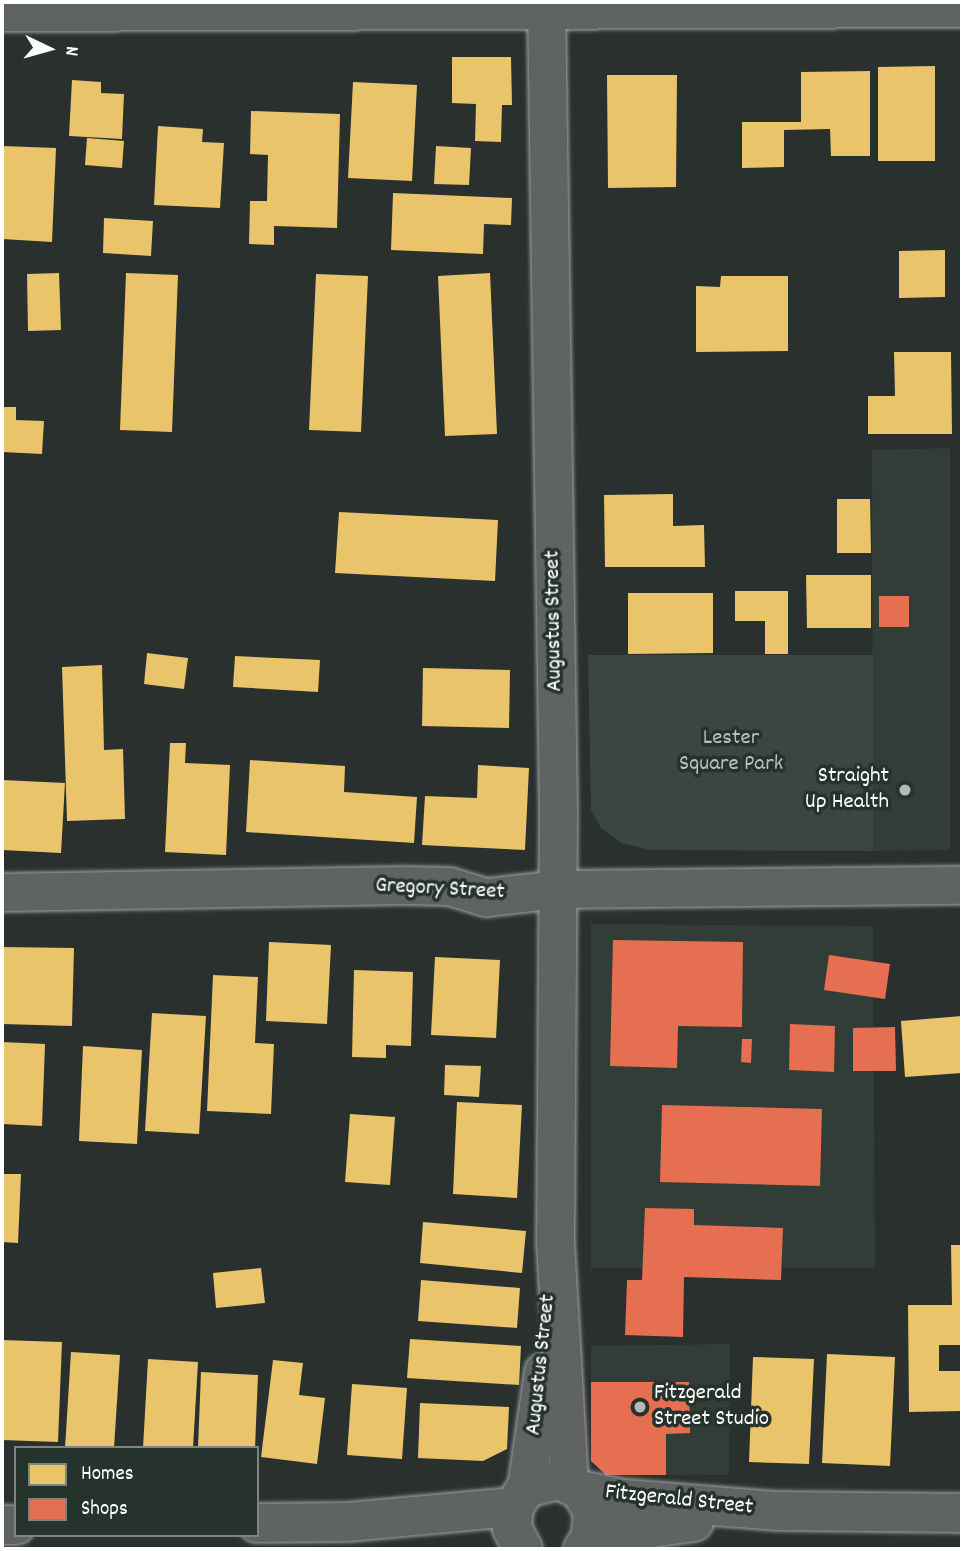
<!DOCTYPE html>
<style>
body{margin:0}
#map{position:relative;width:964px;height:1551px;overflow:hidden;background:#29302d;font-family:Dekko,sans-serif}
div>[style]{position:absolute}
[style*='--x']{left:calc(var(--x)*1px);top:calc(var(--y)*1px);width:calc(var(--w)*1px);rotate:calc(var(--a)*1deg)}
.built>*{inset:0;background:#323d38}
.green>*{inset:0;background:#3b4641}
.homes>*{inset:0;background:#e9c46a}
.shops>*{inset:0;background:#e76f51}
.roads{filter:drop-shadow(0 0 2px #9fa2a0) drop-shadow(0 0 2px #9fa2a0)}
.minor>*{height:30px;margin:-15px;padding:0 15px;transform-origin:15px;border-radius:15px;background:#5f6362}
.tertiary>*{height:37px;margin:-18.5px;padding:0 18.5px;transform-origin:18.5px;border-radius:18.5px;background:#5f6362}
.secondary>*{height:38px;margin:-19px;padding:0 19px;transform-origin:19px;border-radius:19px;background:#5f6362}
.dots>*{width:19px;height:19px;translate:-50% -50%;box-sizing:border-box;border:4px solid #26332d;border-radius:50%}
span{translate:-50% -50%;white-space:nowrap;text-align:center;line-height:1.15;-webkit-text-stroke:7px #26332d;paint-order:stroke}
.street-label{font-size:23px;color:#fff}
.park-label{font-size:23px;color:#bbbfbe}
.poi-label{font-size:23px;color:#fff}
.right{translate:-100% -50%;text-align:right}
.left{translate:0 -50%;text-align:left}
.frame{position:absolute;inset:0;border:4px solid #fff;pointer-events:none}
.legend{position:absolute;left:14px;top:1446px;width:245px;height:91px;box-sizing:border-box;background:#26332d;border:2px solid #7d8581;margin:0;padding:9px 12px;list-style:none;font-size:21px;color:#fff}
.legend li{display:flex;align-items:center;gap:14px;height:35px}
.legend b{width:35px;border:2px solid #7d8581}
.north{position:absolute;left:14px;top:14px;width:70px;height:70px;-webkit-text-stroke:5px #26332d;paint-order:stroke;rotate:95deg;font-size:19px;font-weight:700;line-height:28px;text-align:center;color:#fff}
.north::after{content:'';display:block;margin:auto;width:24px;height:32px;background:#fff;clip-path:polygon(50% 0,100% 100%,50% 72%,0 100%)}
</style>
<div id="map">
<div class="built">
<i style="clip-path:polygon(950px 448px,950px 850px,873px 851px,872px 450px)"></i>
<i style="clip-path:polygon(591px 924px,873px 926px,875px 1268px,591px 1268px)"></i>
<i style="clip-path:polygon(730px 1344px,729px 1475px,606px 1475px,591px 1461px,591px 1346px)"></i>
</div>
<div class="green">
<i style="clip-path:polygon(588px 655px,873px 655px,873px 851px,650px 850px,621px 843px,601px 828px,591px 810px)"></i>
</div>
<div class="homes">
<i style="clip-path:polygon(452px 57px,511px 57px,512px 105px,502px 105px,501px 142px,475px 141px,476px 104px,452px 103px)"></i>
<i style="clip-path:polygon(935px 66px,935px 161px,878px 161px,878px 67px)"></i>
<i style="clip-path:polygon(870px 71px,870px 156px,831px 156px,830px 129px,784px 130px,784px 167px,742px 168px,742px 122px,801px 122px,801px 72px)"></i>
<i style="clip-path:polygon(607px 75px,677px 75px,676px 187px,608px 188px)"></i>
<i style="clip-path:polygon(72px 80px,101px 82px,101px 93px,124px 94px,122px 139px,69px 136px)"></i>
<i style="clip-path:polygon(353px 82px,417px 85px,412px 181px,348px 178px)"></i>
<i style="clip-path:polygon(251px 111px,340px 114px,337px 228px,274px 226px,274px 245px,249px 244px,250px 201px,267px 201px,268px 155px,250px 154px)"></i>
<i style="clip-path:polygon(158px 126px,203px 129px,202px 142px,224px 143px,220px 208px,154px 205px)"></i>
<i style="clip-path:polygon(87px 138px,124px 141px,122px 168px,85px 165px)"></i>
<i style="clip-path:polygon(2px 146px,56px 148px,52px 242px,2px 239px)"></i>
<i style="clip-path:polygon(436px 146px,471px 148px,469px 185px,434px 184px)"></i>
<i style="clip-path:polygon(393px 193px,512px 198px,511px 225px,484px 224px,483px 254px,391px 250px)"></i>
<i style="clip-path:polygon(104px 218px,153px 221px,151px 256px,103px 253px)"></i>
<i style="clip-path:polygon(945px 250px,945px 297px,899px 298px,899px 251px)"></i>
<i style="clip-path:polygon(59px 273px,61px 330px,28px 331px,27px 274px)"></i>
<i style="clip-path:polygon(126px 273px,178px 275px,172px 432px,120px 430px)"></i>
<i style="clip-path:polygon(490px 273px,497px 434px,445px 436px,438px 276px)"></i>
<i style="clip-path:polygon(316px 274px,368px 276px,361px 432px,309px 430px)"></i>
<i style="clip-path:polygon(721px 276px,788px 276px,788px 351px,696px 352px,696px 286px,720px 287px)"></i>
<i style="clip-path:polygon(894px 352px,951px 352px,952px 434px,868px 434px,868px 396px,895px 396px)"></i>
<i style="clip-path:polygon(2px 407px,16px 407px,16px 420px,44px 421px,42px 454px,2px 452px)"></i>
<i style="clip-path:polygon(673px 494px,673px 526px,704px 525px,705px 567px,605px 567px,604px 495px)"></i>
<i style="clip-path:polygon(837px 499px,870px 499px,871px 553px,837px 553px)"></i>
<i style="clip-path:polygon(339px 512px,498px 520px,495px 581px,335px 573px)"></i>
<i style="clip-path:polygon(806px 575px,871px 575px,871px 628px,807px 628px)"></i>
<i style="clip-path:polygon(735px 591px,788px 591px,788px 654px,765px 654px,765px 621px,735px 621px)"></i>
<i style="clip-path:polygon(628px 593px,713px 593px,713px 653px,628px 654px)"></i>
<i style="clip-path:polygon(147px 653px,188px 658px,184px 689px,144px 684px)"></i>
<i style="clip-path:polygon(235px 656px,320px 660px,318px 692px,233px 687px)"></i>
<i style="clip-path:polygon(102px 665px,104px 750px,123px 749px,125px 819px,67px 821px,62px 667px)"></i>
<i style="clip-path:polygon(423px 668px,510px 670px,509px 728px,422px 726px)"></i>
<i style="clip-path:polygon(170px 743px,186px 743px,185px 763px,230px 765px,226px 855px,165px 852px)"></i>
<i style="clip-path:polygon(250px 760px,345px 766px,344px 792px,417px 797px,414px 843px,246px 832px)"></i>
<i style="clip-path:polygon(478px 765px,529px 768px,525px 850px,422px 845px,425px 796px,477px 798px)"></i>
<i style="clip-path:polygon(2px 780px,65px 783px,61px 853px,2px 850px)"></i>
<i style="clip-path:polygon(269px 942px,331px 945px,327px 1024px,266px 1021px)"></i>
<i style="clip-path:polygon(2px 947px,74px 948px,72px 1026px,2px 1024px)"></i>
<i style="clip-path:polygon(435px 957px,500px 960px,496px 1038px,431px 1035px)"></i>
<i style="clip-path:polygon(354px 970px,413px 972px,411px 1046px,386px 1045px,386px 1058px,352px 1057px)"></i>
<i style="clip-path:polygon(213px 975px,258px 977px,255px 1043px,274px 1044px,271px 1114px,207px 1111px)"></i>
<i style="clip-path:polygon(152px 1013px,206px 1016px,199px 1134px,145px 1131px)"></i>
<i style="clip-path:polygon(962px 1016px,962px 1073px,905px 1077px,901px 1021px)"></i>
<i style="clip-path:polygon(2px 1042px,45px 1044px,42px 1126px,2px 1124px)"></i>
<i style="clip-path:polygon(83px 1046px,142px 1050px,137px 1144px,79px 1141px)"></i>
<i style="clip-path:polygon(445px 1065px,481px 1066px,479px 1097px,444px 1095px)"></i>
<i style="clip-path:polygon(457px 1102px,522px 1105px,517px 1198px,453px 1194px)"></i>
<i style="clip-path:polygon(350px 1114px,395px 1117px,390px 1185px,345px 1182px)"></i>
<i style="clip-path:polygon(2px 1174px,21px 1174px,18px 1243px,2px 1242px)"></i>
<i style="clip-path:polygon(423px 1222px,526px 1231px,522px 1273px,420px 1263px)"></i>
<i style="clip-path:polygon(951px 1245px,962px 1245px,962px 1345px,939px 1345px,939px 1371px,962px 1371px,962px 1411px,909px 1412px,908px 1305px,952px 1305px)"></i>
<i style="clip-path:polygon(261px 1268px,265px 1303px,216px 1308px,213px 1273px)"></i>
<i style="clip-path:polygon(421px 1280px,520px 1288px,517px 1328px,418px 1321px)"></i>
<i style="clip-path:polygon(410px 1339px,521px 1346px,519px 1385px,407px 1378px)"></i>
<i style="clip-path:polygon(2px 1340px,62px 1342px,58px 1442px,2px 1440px)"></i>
<i style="clip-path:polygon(71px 1352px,120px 1355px,114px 1448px,65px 1448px)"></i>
<i style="clip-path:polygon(827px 1354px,895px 1357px,890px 1466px,822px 1463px)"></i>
<i style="clip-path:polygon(753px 1357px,814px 1359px,809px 1464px,749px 1462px)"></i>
<i style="clip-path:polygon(148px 1359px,198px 1362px,193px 1448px,143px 1448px)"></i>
<i style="clip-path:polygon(273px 1360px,303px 1363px,299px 1395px,325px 1398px,317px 1464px,261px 1457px)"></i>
<i style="clip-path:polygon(201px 1372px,258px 1375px,255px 1448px,198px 1448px)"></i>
<i style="clip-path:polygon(352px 1384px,407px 1388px,402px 1459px,347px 1455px)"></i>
<i style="clip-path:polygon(420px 1403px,509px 1407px,507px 1449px,483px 1461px,418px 1458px)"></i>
</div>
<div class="shops">
<i style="clip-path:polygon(879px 596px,909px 596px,909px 627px,879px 627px)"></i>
<i style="clip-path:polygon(613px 940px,743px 942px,742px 1027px,678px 1026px,677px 1068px,610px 1066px)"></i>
<i style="clip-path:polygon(829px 955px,890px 964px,885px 999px,824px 990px)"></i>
<i style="clip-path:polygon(790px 1024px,835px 1026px,834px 1072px,789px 1070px)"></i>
<i style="clip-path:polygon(895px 1027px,896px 1071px,853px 1071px,853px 1028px)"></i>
<i style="clip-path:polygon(742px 1039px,752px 1039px,751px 1063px,741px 1062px)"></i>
<i style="clip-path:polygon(662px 1105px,822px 1109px,820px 1186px,660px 1182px)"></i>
<i style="clip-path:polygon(645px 1208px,694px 1209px,694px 1225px,783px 1228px,781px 1280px,684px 1277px,683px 1337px,625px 1335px,627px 1280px,642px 1280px)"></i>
<i style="clip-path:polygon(591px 1382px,689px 1382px,690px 1433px,666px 1434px,666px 1475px,606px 1475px,591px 1461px)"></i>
</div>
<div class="roads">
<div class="minor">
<i style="--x:2;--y:16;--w:960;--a:-0.24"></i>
</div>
<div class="tertiary">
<i style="--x:546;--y:2;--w:812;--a:89.15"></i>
<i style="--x:558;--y:814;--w:427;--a:90.4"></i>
<i style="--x:555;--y:1241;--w:242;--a:86.7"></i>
<i style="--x:2;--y:892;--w:401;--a:-1"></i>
<i style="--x:403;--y:885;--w:46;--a:1.2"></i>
<i style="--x:449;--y:886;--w:39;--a:17"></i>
<i style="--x:486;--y:897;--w:71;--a:-6.4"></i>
<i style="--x:557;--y:889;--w:405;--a:-0.6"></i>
<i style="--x:526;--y:1488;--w:118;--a:-81.7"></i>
</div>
<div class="secondary">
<i style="--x:580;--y:1490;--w:46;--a:11.3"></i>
<i style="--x:625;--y:1499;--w:154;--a:4.5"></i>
<i style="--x:779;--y:1511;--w:183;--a:0.6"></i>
<i style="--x:257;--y:1523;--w:91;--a:-0.6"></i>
<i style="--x:348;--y:1522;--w:167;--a:-5.2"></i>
<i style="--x:2;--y:1525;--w:14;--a:0"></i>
<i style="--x:591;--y:1537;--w:104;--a:-8.3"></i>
<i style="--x:523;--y:1549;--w:24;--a:-118"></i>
<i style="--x:512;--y:1528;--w:21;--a:-85"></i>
<i style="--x:514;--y:1507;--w:22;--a:-58"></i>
<i style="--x:526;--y:1488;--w:33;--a:-14"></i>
<i style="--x:558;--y:1480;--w:24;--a:24"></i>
<i style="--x:580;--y:1490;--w:26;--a:59"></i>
<i style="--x:593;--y:1512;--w:25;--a:95"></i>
<i style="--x:591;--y:1537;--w:14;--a:124"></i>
</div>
</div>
<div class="dots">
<i style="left:905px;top:790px;background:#b4b7b6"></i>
<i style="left:640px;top:1407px;background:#b4b7b6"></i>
</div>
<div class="street-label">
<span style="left:555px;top:621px;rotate:-91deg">Augustus Street</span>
<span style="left:440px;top:890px;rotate:3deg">Gregory Street</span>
<span style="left:542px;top:1365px;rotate:-84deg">Augustus Street</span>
<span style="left:679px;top:1501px;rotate:6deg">Fitzgerald Street</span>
</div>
<div class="park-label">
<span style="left:731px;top:752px">Lester<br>Square Park</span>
</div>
<div class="poi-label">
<span class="right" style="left:889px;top:790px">Straight<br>Up Health</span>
<span class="left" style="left:654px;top:1407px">Fitzgerald<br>Street Studio</span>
</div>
<div class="frame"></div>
<ul class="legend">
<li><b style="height:19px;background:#e9c46a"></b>Homes</li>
<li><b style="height:19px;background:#e76f51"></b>Shops</li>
</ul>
<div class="north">N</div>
</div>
